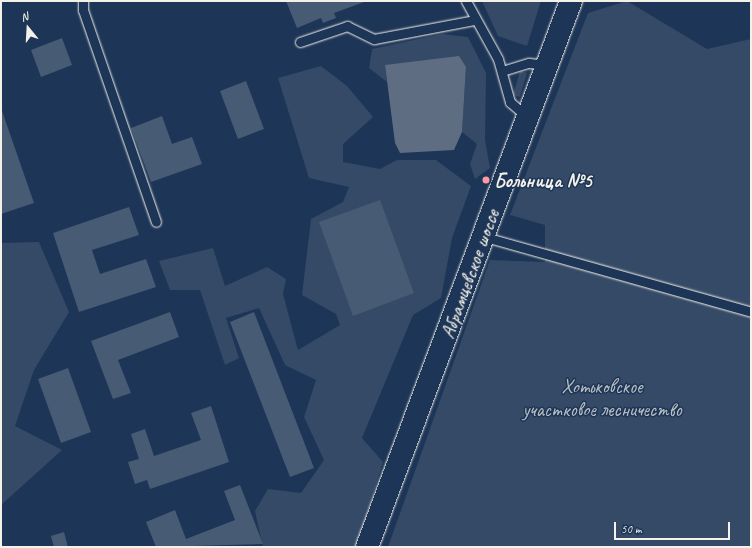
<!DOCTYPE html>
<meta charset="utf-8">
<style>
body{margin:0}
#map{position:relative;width:752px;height:548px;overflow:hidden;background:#1d3557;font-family:Caveat,sans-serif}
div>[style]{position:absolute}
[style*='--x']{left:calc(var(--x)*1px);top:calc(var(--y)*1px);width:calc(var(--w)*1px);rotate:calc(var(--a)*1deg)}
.green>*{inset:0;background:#354a67}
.water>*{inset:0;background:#5e6d82}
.building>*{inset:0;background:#485b74}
.roads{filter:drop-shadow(0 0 1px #f4f1e8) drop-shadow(0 0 1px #f4f1e8)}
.service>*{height:9px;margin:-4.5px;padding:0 4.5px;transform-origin:4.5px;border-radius:4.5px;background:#1d3557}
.tertiary>*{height:22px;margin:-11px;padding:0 11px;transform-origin:11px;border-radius:11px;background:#1d3557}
.dots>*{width:11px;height:11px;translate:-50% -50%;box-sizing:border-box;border:2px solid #1d3557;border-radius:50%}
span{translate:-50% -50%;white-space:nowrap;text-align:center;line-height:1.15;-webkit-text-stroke:3px #1d3557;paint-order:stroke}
.poi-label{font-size:20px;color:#f4f1e8;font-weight:700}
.left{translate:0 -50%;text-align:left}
.street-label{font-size:20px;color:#f4f1e8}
.park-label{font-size:20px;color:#bbbfc1}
.frame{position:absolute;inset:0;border:2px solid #f4f1e8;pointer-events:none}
.north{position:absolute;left:8px;top:8px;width:40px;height:40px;-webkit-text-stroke:3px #1d3557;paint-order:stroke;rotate:342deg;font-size:11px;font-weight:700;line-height:16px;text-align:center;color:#f4f1e8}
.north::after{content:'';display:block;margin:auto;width:14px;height:18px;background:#f4f1e8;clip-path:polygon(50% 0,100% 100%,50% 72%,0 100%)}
.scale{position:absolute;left:614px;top:522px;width:116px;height:18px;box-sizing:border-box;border:2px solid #f4f1e8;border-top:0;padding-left:5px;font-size:12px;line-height:14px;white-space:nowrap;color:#f4f1e8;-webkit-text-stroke:3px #1d3557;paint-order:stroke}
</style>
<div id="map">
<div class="green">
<i style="clip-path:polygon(482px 1px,541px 1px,527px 46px,498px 36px)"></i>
<i style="clip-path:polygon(627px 1px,707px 49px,751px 39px,751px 547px,388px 547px,490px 260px,545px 262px,545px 225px,510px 215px,588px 13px)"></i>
<i style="clip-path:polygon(442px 34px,468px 37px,486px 73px,485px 140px,490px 168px,475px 179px,470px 164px,477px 144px,462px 132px,466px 67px,385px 65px,387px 82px,369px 68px,372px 49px)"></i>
<i style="clip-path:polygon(321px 66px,347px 86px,373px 117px,343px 144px,343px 162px,380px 169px,397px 160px,436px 160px,471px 186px,452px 238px,441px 298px,413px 315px,362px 438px,383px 462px,357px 547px,263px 547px,255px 511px,268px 489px,301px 493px,324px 460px,304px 417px,316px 380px,285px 365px,259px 308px,226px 318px,239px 358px,225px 365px,200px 290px,170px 290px,159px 261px,213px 248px,225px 286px,267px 267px,286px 279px,283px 294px,298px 350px,340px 325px,336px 314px,302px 295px,311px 219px,343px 202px,349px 187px,309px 178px,278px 78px)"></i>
<i style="clip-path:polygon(520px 71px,527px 73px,520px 97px,513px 95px)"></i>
<i style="clip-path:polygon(39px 242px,69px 312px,34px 370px,15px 426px,62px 450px,1px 505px,1px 243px)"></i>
</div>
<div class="water">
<i style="clip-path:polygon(459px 56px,466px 67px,462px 132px,454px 150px,400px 153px,395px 143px,385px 65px)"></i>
</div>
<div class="building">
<i style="clip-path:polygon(286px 1px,363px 1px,364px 2px,334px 13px,336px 18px,323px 23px,321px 18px,297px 28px)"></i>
<i style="clip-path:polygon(62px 38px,72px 65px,41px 77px,31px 50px)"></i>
<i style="clip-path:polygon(246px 81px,264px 129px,238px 139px,220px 91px)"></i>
<i style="clip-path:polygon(1px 108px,34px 203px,1px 214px)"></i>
<i style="clip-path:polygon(162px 116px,172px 144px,192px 137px,202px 164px,151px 182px,131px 128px)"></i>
<i style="clip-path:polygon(380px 200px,414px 293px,353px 316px,319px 222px)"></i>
<i style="clip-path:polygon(129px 207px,139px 235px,92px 250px,100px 274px,146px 259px,156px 287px,79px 312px,53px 233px)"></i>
<i style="clip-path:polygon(170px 312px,179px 337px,118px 360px,131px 393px,113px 399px,91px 341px)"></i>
<i style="clip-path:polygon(254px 312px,314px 468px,290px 477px,230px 322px)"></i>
<i style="clip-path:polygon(68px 368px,91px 432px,61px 443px,38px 379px)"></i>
<i style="clip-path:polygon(211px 406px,229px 462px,150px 489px,147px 480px,135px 484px,128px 462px,139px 459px,131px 434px,145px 429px,154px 456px,201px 440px,191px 413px)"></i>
<i style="clip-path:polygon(240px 485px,263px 544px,156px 547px,146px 522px,175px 510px,186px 539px,235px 520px,224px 491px)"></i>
<i style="clip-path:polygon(64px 532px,68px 547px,54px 547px,51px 536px)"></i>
</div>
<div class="roads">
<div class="service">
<i style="--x:83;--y:1;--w:9;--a:90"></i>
<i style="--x:83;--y:10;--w:224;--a:71"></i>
<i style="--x:466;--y:1;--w:66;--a:61.1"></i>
<i style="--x:498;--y:59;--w:45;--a:74.4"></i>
<i style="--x:510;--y:102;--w:23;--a:41"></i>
<i style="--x:300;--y:42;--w:50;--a:-18.8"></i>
<i style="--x:347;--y:26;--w:30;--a:26"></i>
<i style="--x:374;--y:39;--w:103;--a:-10.7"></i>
<i style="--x:502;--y:71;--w:28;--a:-17"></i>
<i style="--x:529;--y:63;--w:18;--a:6"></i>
<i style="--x:485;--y:237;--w:276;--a:15.7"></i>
</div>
<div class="tertiary">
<i style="--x:367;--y:547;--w:583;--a:-69.51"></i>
</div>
</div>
<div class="dots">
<i style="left:486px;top:180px;background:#ff9aa2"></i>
</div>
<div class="poi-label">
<span class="left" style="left:494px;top:180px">Больница №5</span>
</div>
<div class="street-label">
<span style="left:470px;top:274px;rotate:-70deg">Абрамцевское шоссе</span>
</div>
<div class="park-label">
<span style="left:602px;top:398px">Хотьковское<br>участковое лесничество</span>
</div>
<div class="frame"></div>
<div class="north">N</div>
<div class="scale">50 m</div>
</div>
